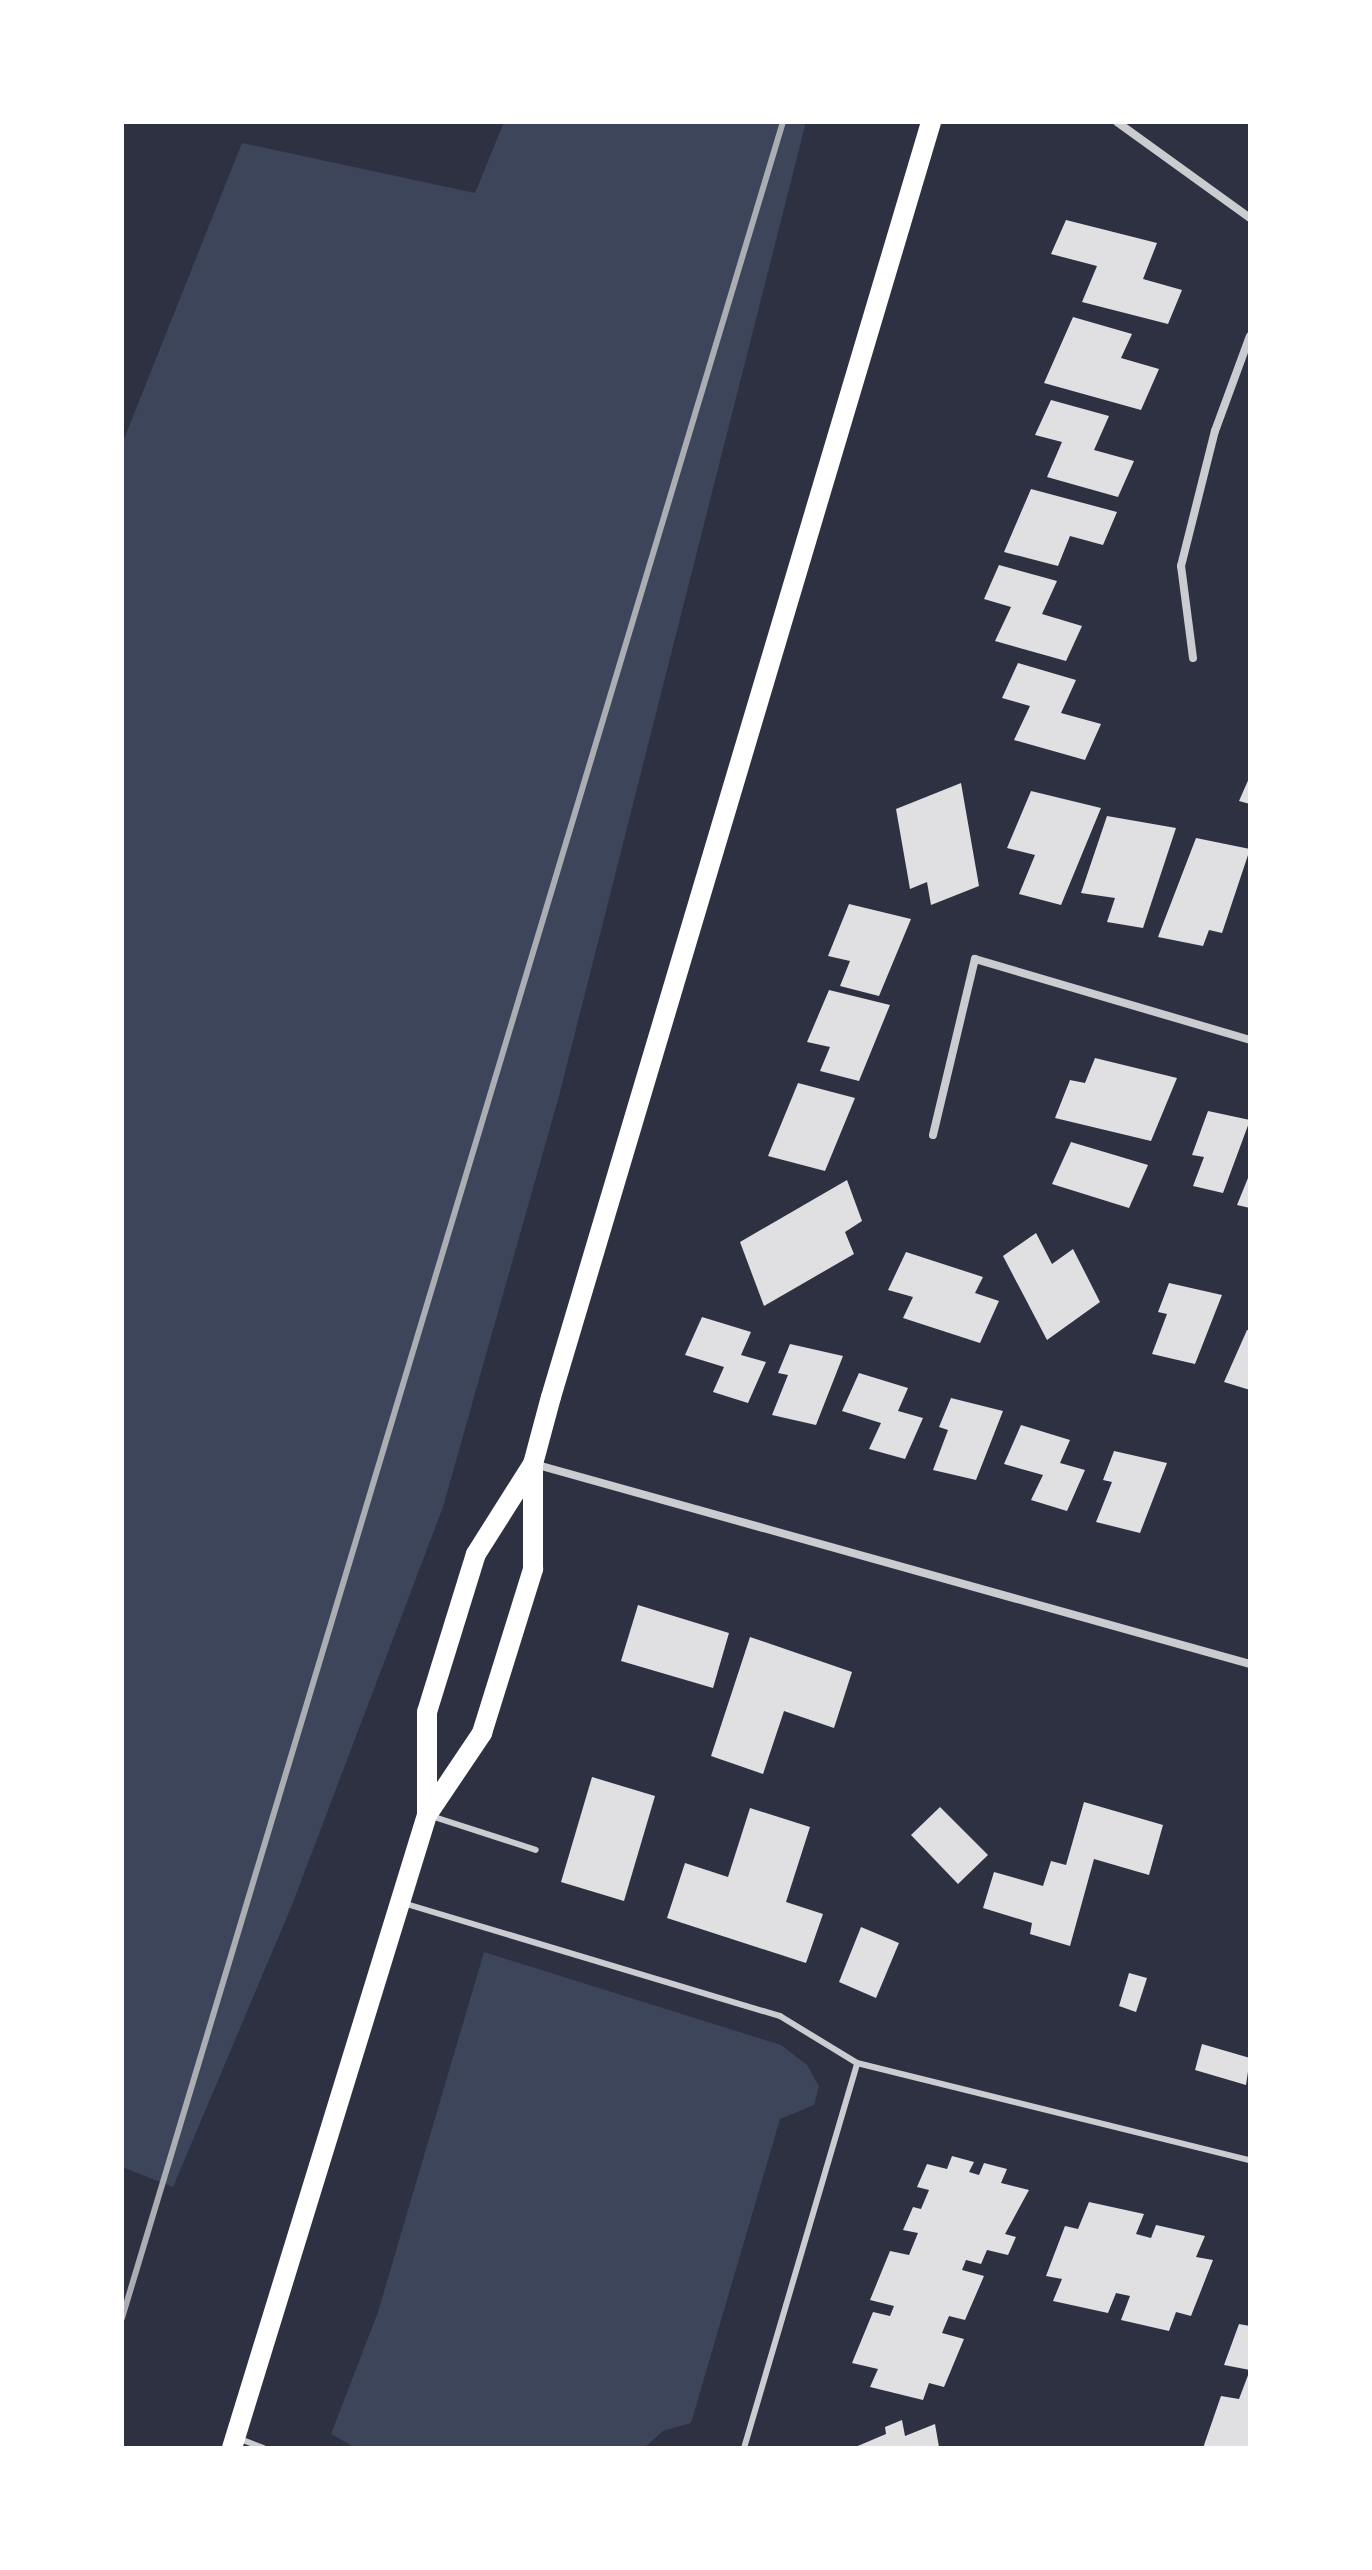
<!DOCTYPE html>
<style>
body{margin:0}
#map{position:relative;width:1372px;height:2570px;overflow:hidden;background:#2d3142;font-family:Signika,sans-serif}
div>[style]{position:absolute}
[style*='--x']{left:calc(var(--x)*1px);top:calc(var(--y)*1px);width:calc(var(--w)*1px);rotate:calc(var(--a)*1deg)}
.green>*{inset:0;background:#3c4559}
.building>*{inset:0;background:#e0e0e3}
.service>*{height:6px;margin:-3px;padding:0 3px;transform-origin:3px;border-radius:3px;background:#caccd0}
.minor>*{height:8px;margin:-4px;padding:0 4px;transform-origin:4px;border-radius:4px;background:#caccd0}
.primary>*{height:20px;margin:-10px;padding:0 10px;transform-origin:10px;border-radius:10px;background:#fff}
.rail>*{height:6px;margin:-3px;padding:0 3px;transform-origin:3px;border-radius:3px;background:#abadb3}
span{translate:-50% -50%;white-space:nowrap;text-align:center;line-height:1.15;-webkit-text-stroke:6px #fff;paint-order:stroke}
.frame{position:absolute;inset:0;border:124px solid #fff;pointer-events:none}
</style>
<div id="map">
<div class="green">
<i style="clip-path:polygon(504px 122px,806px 122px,559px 1096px,443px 1507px,292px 1905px,173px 2187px,122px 2167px,122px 444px,242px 143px,475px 193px)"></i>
<i style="clip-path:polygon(484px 1952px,781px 2045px,807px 2065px,819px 2086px,814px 2105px,780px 2119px,691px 2423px,663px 2431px,644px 2448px,356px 2448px,331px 2434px,378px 2312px)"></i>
</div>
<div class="building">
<i style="clip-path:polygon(1066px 220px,1157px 243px,1143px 279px,1182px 290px,1168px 324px,1082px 302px,1097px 266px,1051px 254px)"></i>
<i style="clip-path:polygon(1073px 317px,1132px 334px,1121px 358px,1159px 369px,1141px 410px,1044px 383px)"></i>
<i style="clip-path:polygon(1051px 400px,1109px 416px,1094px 450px,1134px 461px,1118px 497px,1047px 477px,1062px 442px,1035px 435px)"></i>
<i style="clip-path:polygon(1031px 489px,1117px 512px,1103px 545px,1070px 536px,1058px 566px,1004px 552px)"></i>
<i style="clip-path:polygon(999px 565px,1057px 581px,1042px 614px,1082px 626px,1066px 661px,995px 641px,1011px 607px,984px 599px)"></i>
<i style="clip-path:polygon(1018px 663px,1076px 680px,1061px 713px,1101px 724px,1085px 760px,1014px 740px,1030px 706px,1002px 698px)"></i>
<i style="clip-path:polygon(1250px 776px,1250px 804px,1239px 801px)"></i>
<i style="clip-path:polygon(961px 783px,979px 886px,931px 905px,927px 882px,910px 889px,896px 809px)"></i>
<i style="clip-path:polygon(1031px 791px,1101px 808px,1061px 905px,1019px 894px,1035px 855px,1007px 848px)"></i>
<i style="clip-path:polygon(1107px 816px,1176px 828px,1143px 928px,1107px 922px,1115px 898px,1081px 893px)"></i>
<i style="clip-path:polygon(1196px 838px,1250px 849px,1222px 933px,1209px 930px,1203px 946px,1158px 937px)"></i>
<i style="clip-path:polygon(849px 904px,911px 919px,879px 996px,840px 986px,850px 961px,828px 956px)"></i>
<i style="clip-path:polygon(829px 990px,890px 1005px,859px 1081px,820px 1071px,830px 1047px,807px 1042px)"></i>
<i style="clip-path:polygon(1095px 1058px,1177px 1078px,1151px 1141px,1055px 1118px,1070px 1080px,1085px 1083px)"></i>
<i style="clip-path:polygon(798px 1083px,855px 1098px,825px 1171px,768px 1156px)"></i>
<i style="clip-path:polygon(1208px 1111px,1250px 1120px,1223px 1193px,1193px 1186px,1204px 1157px,1192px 1155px)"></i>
<i style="clip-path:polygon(1071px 1142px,1148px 1165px,1129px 1208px,1052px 1184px)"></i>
<i style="clip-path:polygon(1250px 1173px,1250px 1208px,1237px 1205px)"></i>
<i style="clip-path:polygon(847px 1180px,862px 1221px,845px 1232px,854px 1254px,764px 1306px,740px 1242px)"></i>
<i style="clip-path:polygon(1036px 1233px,1052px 1264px,1073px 1249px,1100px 1302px,1047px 1340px,1003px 1256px)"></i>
<i style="clip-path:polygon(906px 1252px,983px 1277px,975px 1293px,999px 1301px,980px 1343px,903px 1318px,913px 1297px,888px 1290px)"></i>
<i style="clip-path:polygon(1169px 1283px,1222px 1295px,1195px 1364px,1152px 1354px,1167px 1314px,1158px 1312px)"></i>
<i style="clip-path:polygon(702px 1317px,751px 1332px,741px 1355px,766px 1362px,748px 1403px,713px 1392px,724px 1367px,685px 1355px)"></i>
<i style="clip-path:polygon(1247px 1330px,1250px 1331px,1250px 1390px,1224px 1382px)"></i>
<i style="clip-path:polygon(790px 1344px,843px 1356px,816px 1425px,772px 1415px,788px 1375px,778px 1373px)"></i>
<i style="clip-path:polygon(859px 1373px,908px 1388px,898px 1411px,923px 1418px,905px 1459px,869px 1449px,881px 1423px,842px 1411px)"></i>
<i style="clip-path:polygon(951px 1398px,1003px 1411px,976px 1480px,933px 1470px,948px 1430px,939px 1427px)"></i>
<i style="clip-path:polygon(1021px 1425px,1070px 1440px,1060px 1463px,1085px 1470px,1067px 1511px,1031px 1500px,1043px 1475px,1004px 1464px)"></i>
<i style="clip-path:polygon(1114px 1451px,1167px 1463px,1140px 1533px,1096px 1522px,1112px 1482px,1103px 1480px)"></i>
<i style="clip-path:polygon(638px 1605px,729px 1633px,713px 1688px,621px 1661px)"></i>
<i style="clip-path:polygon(750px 1637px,852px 1672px,834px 1728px,784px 1711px,763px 1774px,711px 1756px)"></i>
<i style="clip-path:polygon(592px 1777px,655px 1796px,624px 1901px,561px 1882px)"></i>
<i style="clip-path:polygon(1084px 1802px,1163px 1825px,1149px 1875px,1094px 1859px,1070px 1946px,1030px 1934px,1032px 1923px,983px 1908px,994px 1872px,1043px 1886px,1051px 1861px,1066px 1865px)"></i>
<i style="clip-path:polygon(940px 1807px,988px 1855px,958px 1884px,911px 1835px)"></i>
<i style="clip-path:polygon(750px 1808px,810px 1827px,786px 1902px,823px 1914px,806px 1963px,667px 1918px,685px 1863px,728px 1877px)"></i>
<i style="clip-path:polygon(861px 1927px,899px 1943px,876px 1998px,839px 1982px)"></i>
<i style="clip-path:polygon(1129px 1973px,1147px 1978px,1136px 2012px,1119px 2006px)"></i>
<i style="clip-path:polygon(1202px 2044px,1250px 2058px,1246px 2085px,1195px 2070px)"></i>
<i style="clip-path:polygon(952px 2156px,974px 2162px,969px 2172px,979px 2175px,984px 2163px,1007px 2169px,1001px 2183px,1029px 2190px,1005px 2234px,1016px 2237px,1008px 2255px,987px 2250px,981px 2264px,966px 2260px,962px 2270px,984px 2276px,965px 2320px,949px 2316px,942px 2333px,964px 2339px,944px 2387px,929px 2383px,923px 2400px,870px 2387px,878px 2369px,852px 2363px,873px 2312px,890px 2316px,894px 2306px,870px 2300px,890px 2251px,909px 2255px,918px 2233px,903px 2230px,913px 2207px,921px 2209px,929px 2190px,917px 2187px,927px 2164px,947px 2169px)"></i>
<i style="clip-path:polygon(1089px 2202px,1144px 2214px,1136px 2234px,1151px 2238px,1156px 2225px,1205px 2236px,1196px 2257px,1213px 2260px,1191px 2316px,1176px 2312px,1169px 2331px,1121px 2320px,1130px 2296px,1116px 2293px,1108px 2313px,1053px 2301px,1062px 2279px,1046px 2276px,1065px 2226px,1078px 2229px)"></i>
<i style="clip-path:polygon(1239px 2324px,1250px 2326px,1250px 2370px,1224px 2365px)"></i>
<i style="clip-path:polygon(1250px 2370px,1250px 2448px,1203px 2448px,1221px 2396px,1239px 2399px)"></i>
<i style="clip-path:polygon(902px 2420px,905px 2436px,935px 2424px,939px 2447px,853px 2448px,886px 2434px,885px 2427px)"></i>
</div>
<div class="service">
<i style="--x:431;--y:1816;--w:110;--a:17.9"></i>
<i style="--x:403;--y:1903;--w:394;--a:16.7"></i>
<i style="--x:780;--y:2016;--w:90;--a:31.4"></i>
<i style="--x:857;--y:2063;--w:405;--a:13.9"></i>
<i style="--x:240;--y:2439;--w:25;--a:21"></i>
<i style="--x:744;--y:2448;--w:401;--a:-73.6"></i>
</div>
<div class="minor">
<i style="--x:1117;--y:122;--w:164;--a:35.8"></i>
<i style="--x:1193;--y:658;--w:93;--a:-97.4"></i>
<i style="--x:1181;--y:566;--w:139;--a:-75.9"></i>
<i style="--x:1215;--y:431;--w:101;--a:-69.8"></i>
<i style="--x:933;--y:1135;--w:181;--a:-76.6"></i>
<i style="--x:975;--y:959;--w:287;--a:16.4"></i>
<i style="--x:534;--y:1464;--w:743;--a:15.61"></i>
</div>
<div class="primary">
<i style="--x:427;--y:1815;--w:103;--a:-90"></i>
<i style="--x:427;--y:1712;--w:165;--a:-72.8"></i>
<i style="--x:476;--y:1554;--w:107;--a:-57.7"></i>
<i style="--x:232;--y:2448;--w:662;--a:-72.88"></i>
<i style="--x:427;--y:1815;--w:99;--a:-56.1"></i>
<i style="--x:482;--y:1733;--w:172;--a:-72.7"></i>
<i style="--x:533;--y:1569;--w:105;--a:-90"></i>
<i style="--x:533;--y:1464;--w:69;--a:-75"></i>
<i style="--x:551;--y:1397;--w:1330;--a:-73.4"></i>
</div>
<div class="rail">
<i style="--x:122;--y:2318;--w:2293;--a:-73.25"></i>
</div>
<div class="frame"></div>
</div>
